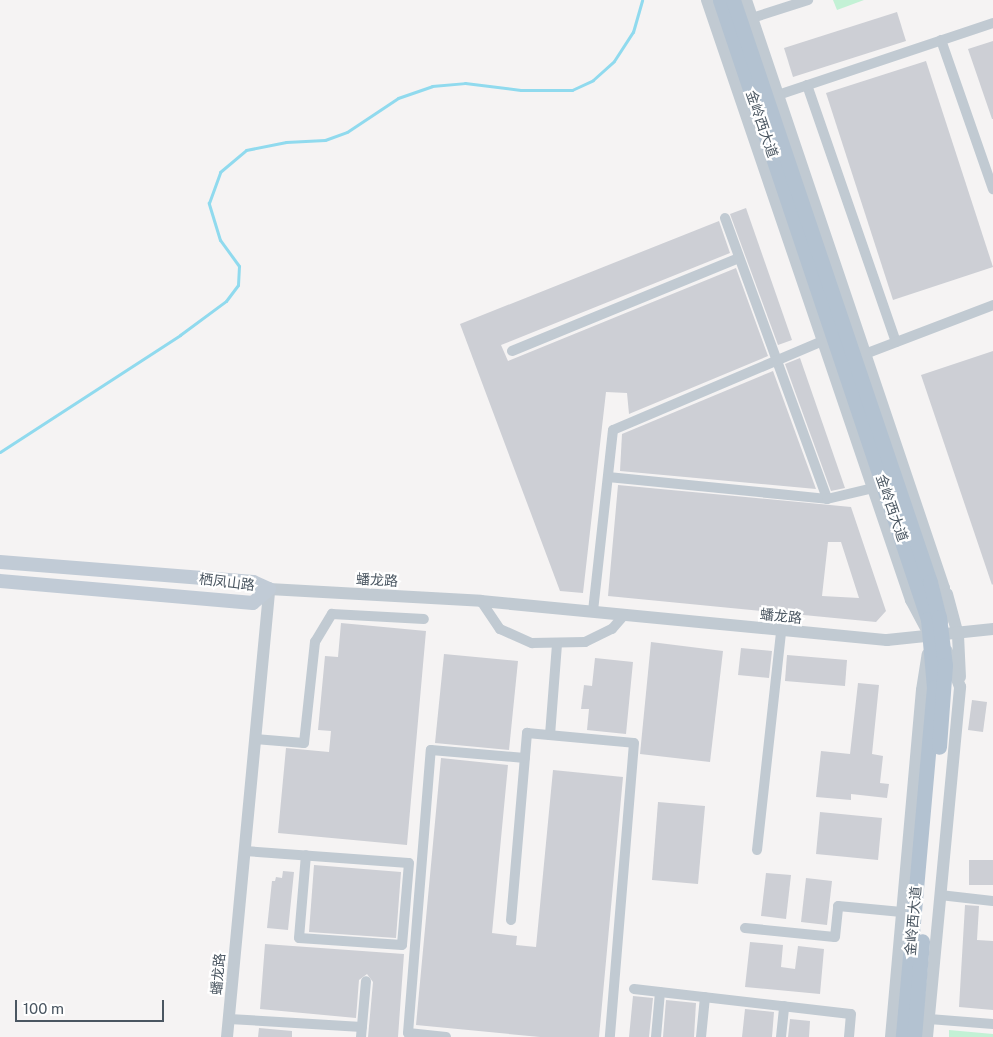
<!DOCTYPE html>
<meta charset="utf-8">
<style>
body{margin:0}
#map{position:relative;width:993px;height:1037px;overflow:hidden;background:#f5f3f3;font-family:"Public Sans","Noto Sans SC",sans-serif}
div>[style]{position:absolute}
[style*='--x']{left:calc(var(--x)*1px);top:calc(var(--y)*1px);width:calc(var(--w)*1px);rotate:calc(var(--a)*1deg)}
.green>*{inset:0;background:#c3f1d5}
.stream>*{height:3px;margin:-1.5px;padding:0 1.5px;transform-origin:1.5px;border-radius:1.5px;background:#90daee}
.building>*{inset:0;background:#cdcfd5}
.minor>*{height:10px;margin:-5px;padding:0 5px;transform-origin:5px;border-radius:5px;background:#c1cad2}
.tertiary>*{height:12px;margin:-6px;padding:0 6px;transform-origin:6px;border-radius:6px;background:#c1cad2}
.secondary>*{height:14px;margin:-7px;padding:0 7px;transform-origin:7px;border-radius:7px;background:#c1cbd6}
.primary>*{height:15px;margin:-7.5px;padding:0 7.5px;transform-origin:7.5px;border-radius:7.5px;background:#b3c2d1}
span{translate:-50% -50%;white-space:nowrap;text-align:center;line-height:1.15;-webkit-text-stroke:4.5px #fff;paint-order:stroke}
.street-label{font-size:14px;color:#4a5661}
.scale{position:absolute;left:15px;top:1000px;width:149px;height:22px;box-sizing:border-box;border:2px solid #4a5661;border-top:0;padding-left:6px;font-size:15px;line-height:18px;white-space:nowrap;color:#4a5661;-webkit-text-stroke:4px #fff;paint-order:stroke}
</style>
<div id="map">
<div class="green">
<i style="clip-path:polygon(833px 0,864px 0,837px 10px)"></i>
<i style="clip-path:polygon(949px 1030px,993px 1034px,993px 1037px,949px 1037px)"></i>
</div>
<div class="stream">
<i style="--x:0;--y:452;--w:215;--a:-33"></i>
<i style="--x:180;--y:335;--w:57;--a:-36.5"></i>
<i style="--x:226;--y:301;--w:20;--a:-53"></i>
<i style="--x:238;--y:285;--w:19;--a:-87"></i>
<i style="--x:239;--y:266;--w:32;--a:-126"></i>
<i style="--x:220;--y:240;--w:39;--a:-107"></i>
<i style="--x:209;--y:203;--w:33;--a:-70"></i>
<i style="--x:220;--y:172;--w:34;--a:-40"></i>
<i style="--x:246;--y:150;--w:41;--a:-11.3"></i>
<i style="--x:286;--y:142;--w:39;--a:-3"></i>
<i style="--x:325;--y:140;--w:23;--a:-20"></i>
<i style="--x:347;--y:132;--w:61;--a:-33.7"></i>
<i style="--x:398;--y:98;--w:36;--a:-19"></i>
<i style="--x:432;--y:86;--w:33;--a:-5"></i>
<i style="--x:465;--y:83;--w:56;--a:7.1"></i>
<i style="--x:521;--y:90;--w:51;--a:0"></i>
<i style="--x:572;--y:90;--w:23;--a:-25"></i>
<i style="--x:593;--y:80;--w:28;--a:-42"></i>
<i style="--x:614;--y:61;--w:35;--a:-57"></i>
<i style="--x:633;--y:32;--w:33;--a:-74"></i>
</div>
<div class="building">
<i style="clip-path:polygon(897px 12px,906px 41px,793px 77px,784px 48px)"></i>
<i style="clip-path:polygon(993px 41px,993px 119px,992px 119px,968px 49px)"></i>
<i style="clip-path:polygon(926px 61px,993px 267px,893px 300px,826px 93px)"></i>
<i style="clip-path:polygon(746px 208px,792px 340px,778px 345px,730px 214px)"></i>
<i style="clip-path:polygon(719px 221px,730px 253px,501px 345px,508px 361px,736px 268px,768px 356px,629px 414px,627px 393px,606px 392px,583px 593px,560px 591px,460px 324px)"></i>
<i style="clip-path:polygon(993px 351px,993px 584px,992px 585px,921px 375px)"></i>
<i style="clip-path:polygon(800px 358px,845px 488px,831px 491px,785px 364px)"></i>
<i style="clip-path:polygon(773px 371px,816px 489px,620px 471px,622px 434px)"></i>
<i style="clip-path:polygon(evenodd,618px 485px,851px 507px,886px 611px,876px 622px,608px 596px,618px 485px,828px 542px,841px 542px,859px 598px,822px 596px,828px 542px)"></i>
<i style="clip-path:polygon(341px 623px,426px 631px,407px 845px,278px 833px,286px 748px,329px 752px,331px 731px,318px 730px,325px 656px,338px 657px)"></i>
<i style="clip-path:polygon(651px 642px,723px 651px,710px 762px,640px 754px)"></i>
<i style="clip-path:polygon(741px 648px,772px 651px,769px 678px,738px 675px)"></i>
<i style="clip-path:polygon(444px 654px,518px 661px,509px 750px,435px 743px)"></i>
<i style="clip-path:polygon(787px 655px,847px 660px,845px 686px,785px 681px)"></i>
<i style="clip-path:polygon(595px 658px,633px 662px,626px 734px,587px 730px,589px 709px,581px 709px,584px 685px,592px 686px)"></i>
<i style="clip-path:polygon(858px 683px,879px 685px,872px 754px,883px 756px,880px 783px,889px 784px,887px 798px,851px 794px,851px 800px,816px 797px,821px 751px,850px 754px)"></i>
<i style="clip-path:polygon(972px 700px,987px 702px,983px 732px,968px 730px)"></i>
<i style="clip-path:polygon(441px 758px,508px 765px,492px 933px,517px 936px,516px 945px,536px 947px,553px 770px,623px 777px,599px 1037px,540px 1037px,416px 1025px)"></i>
<i style="clip-path:polygon(658px 802px,705px 806px,698px 884px,652px 880px)"></i>
<i style="clip-path:polygon(820px 812px,882px 818px,878px 860px,816px 854px)"></i>
<i style="clip-path:polygon(969px 860px,993px 860px,993px 885px,969px 885px)"></i>
<i style="clip-path:polygon(314px 865px,401px 872px,396px 938px,309px 932px)"></i>
<i style="clip-path:polygon(283px 871px,294px 872px,288px 930px,267px 928px,272px 881px,275px 881px,276px 877px,282px 878px)"></i>
<i style="clip-path:polygon(766px 873px,791px 875px,786px 919px,761px 916px)"></i>
<i style="clip-path:polygon(806px 878px,832px 881px,827px 925px,801px 922px)"></i>
<i style="clip-path:polygon(965px 905px,979px 906px,977px 940px,993px 941px,993px 1010px,959px 1007px)"></i>
<i style="clip-path:polygon(750px 942px,783px 945px,781px 967px,795px 969px,798px 946px,824px 949px,820px 994px,745px 987px)"></i>
<i style="clip-path:polygon(265px 944px,404px 954px,398px 1037px,368px 1037px,373px 982px,367px 974px,359px 980px,356px 1018px,260px 1009px)"></i>
<i style="clip-path:polygon(633px 996px,653px 998px,649px 1037px,629px 1037px)"></i>
<i style="clip-path:polygon(666px 1000px,696px 1003px,694px 1037px,663px 1037px)"></i>
<i style="clip-path:polygon(745px 1009px,774px 1012px,772px 1037px,742px 1037px)"></i>
<i style="clip-path:polygon(790px 1019px,810px 1021px,809px 1037px,788px 1037px)"></i>
<i style="clip-path:polygon(259px 1028px,292px 1031px,292px 1037px,258px 1037px)"></i>
</div>
<div class="minor">
<i style="--x:752;--y:18;--w:59;--a:-17.8"></i>
<i style="--x:941;--y:40;--w:158;--a:70.8"></i>
<i style="--x:807;--y:85;--w:272;--a:70.9"></i>
<i style="--x:778;--y:95;--w:227;--a:-18.5"></i>
<i style="--x:725;--y:218;--w:299;--a:70"></i>
<i style="--x:512;--y:351;--w:245;--a:-22.3"></i>
<i style="--x:865;--y:354;--w:137;--a:-20.9"></i>
<i style="--x:608;--y:477;--w:220;--a:5.7"></i>
<i style="--x:827;--y:499;--w:47;--a:-13.4"></i>
<i style="--x:481;--y:601;--w:34;--a:56"></i>
<i style="--x:500;--y:629;--w:35;--a:24"></i>
<i style="--x:532;--y:643;--w:53;--a:-1.1"></i>
<i style="--x:585;--y:642;--w:30;--a:-26"></i>
<i style="--x:612;--y:629;--w:20;--a:-49"></i>
<i style="--x:593;--y:611;--w:182;--a:-83.7"></i>
<i style="--x:613;--y:430;--w:228;--a:-23"></i>
<i style="--x:550;--y:735;--w:91;--a:-85.6"></i>
<i style="--x:255;--y:739;--w:49;--a:4.7"></i>
<i style="--x:304;--y:743;--w:102;--a:-83.8"></i>
<i style="--x:315;--y:642;--w:33;--a:-59"></i>
<i style="--x:332;--y:614;--w:92;--a:3.1"></i>
<i style="--x:757;--y:850;--w:220;--a:-83.7"></i>
<i style="--x:245;--y:851;--w:164;--a:4.2"></i>
<i style="--x:409;--y:863;--w:82;--a:94.9"></i>
<i style="--x:402;--y:945;--w:103;--a:-176.1"></i>
<i style="--x:299;--y:938;--w:83;--a:-85.2"></i>
<i style="--x:940;--y:895;--w:53;--a:6.5"></i>
<i style="--x:511;--y:920;--w:188;--a:-85.1"></i>
<i style="--x:527;--y:733;--w:107;--a:5.3"></i>
<i style="--x:634;--y:743;--w:295;--a:94.7"></i>
<i style="--x:745;--y:928;--w:90;--a:5.7"></i>
<i style="--x:835;--y:937;--w:31;--a:-84"></i>
<i style="--x:838;--y:906;--w:64;--a:5.4"></i>
<i style="--x:634;--y:989;--w:218;--a:6.6"></i>
<i style="--x:851;--y:1014;--w:23;--a:95"></i>
<i style="--x:229;--y:1019;--w:133;--a:3.4"></i>
<i style="--x:929;--y:1019;--w:64;--a:4.5"></i>
<i style="--x:361;--y:1037;--w:56;--a:-84.9"></i>
<i style="--x:446;--y:1037;--w:38;--a:-174"></i>
<i style="--x:408;--y:1033;--w:284;--a:-85.4"></i>
<i style="--x:431;--y:750;--w:94;--a:4.9"></i>
<i style="--x:656;--y:1037;--w:45;--a:-84.9"></i>
<i style="--x:701;--y:1037;--w:40;--a:-84.3"></i>
<i style="--x:781;--y:1037;--w:31;--a:-84"></i>
</div>
<div class="tertiary">
<i style="--x:707;--y:0;--w:634;--a:71.22"></i>
<i style="--x:911;--y:600;--w:32;--a:62"></i>
<i style="--x:746;--y:0;--w:620;--a:71.39"></i>
<i style="--x:944;--y:588;--w:32;--a:92"></i>
<i style="--x:947;--y:594;--w:42;--a:75"></i>
<i style="--x:958;--y:635;--w:42;--a:87.3"></i>
<i style="--x:227;--y:1037;--w:450;--a:-84.6"></i>
<i style="--x:269;--y:589;--w:212;--a:3.2"></i>
<i style="--x:481;--y:601;--w:408;--a:5.5"></i>
<i style="--x:887;--y:640;--w:107;--a:-5.9"></i>
<i style="--x:891;--y:1037;--w:348;--a:-84.9"></i>
<i style="--x:922;--y:690;--w:36;--a:-81"></i>
<i style="--x:927;--y:1037;--w:352;--a:-84.6"></i>
<i style="--x:960;--y:687;--w:38;--a:-110"></i>
</div>
<div class="secondary">
<i style="--x:0;--y:562;--w:254;--a:4.5"></i>
<i style="--x:253;--y:582;--w:17;--a:24"></i>
<i style="--x:269;--y:589;--w:21;--a:139"></i>
<i style="--x:253;--y:603;--w:254;--a:-175"></i>
</div>
<div class="primary">
<i style="--x:720;--y:0;--w:653;--a:71.43"></i>
<i style="--x:928;--y:619;--w:68;--a:85"></i>
<i style="--x:934;--y:687;--w:351;--a:95.1"></i>
<i style="--x:733;--y:0;--w:614;--a:71.3"></i>
<i style="--x:930;--y:582;--w:36;--a:76"></i>
<i style="--x:939;--y:617;--w:48;--a:82.9"></i>
<i style="--x:945;--y:665;--w:82;--a:94.2"></i>
<i style="--x:914;--y:1037;--w:96;--a:-85.2"></i>
</div>
<div class="street-label">
<span style="left:762px;top:124px;rotate:71deg">金岭西大道</span>
<span style="left:892px;top:508px;rotate:71deg">金岭西大道</span>
<span style="left:377px;top:580px;rotate:3deg">蟠龙路</span>
<span style="left:227px;top:582px;rotate:7deg">栖凤山路</span>
<span style="left:781px;top:616px;rotate:6deg">蟠龙路</span>
<span style="left:913px;top:921px;rotate:-85deg">金岭西大道</span>
<span style="left:218px;top:974px;rotate:-85deg">蟠龙路</span>
</div>
<div class="scale">100 m</div>
</div>
